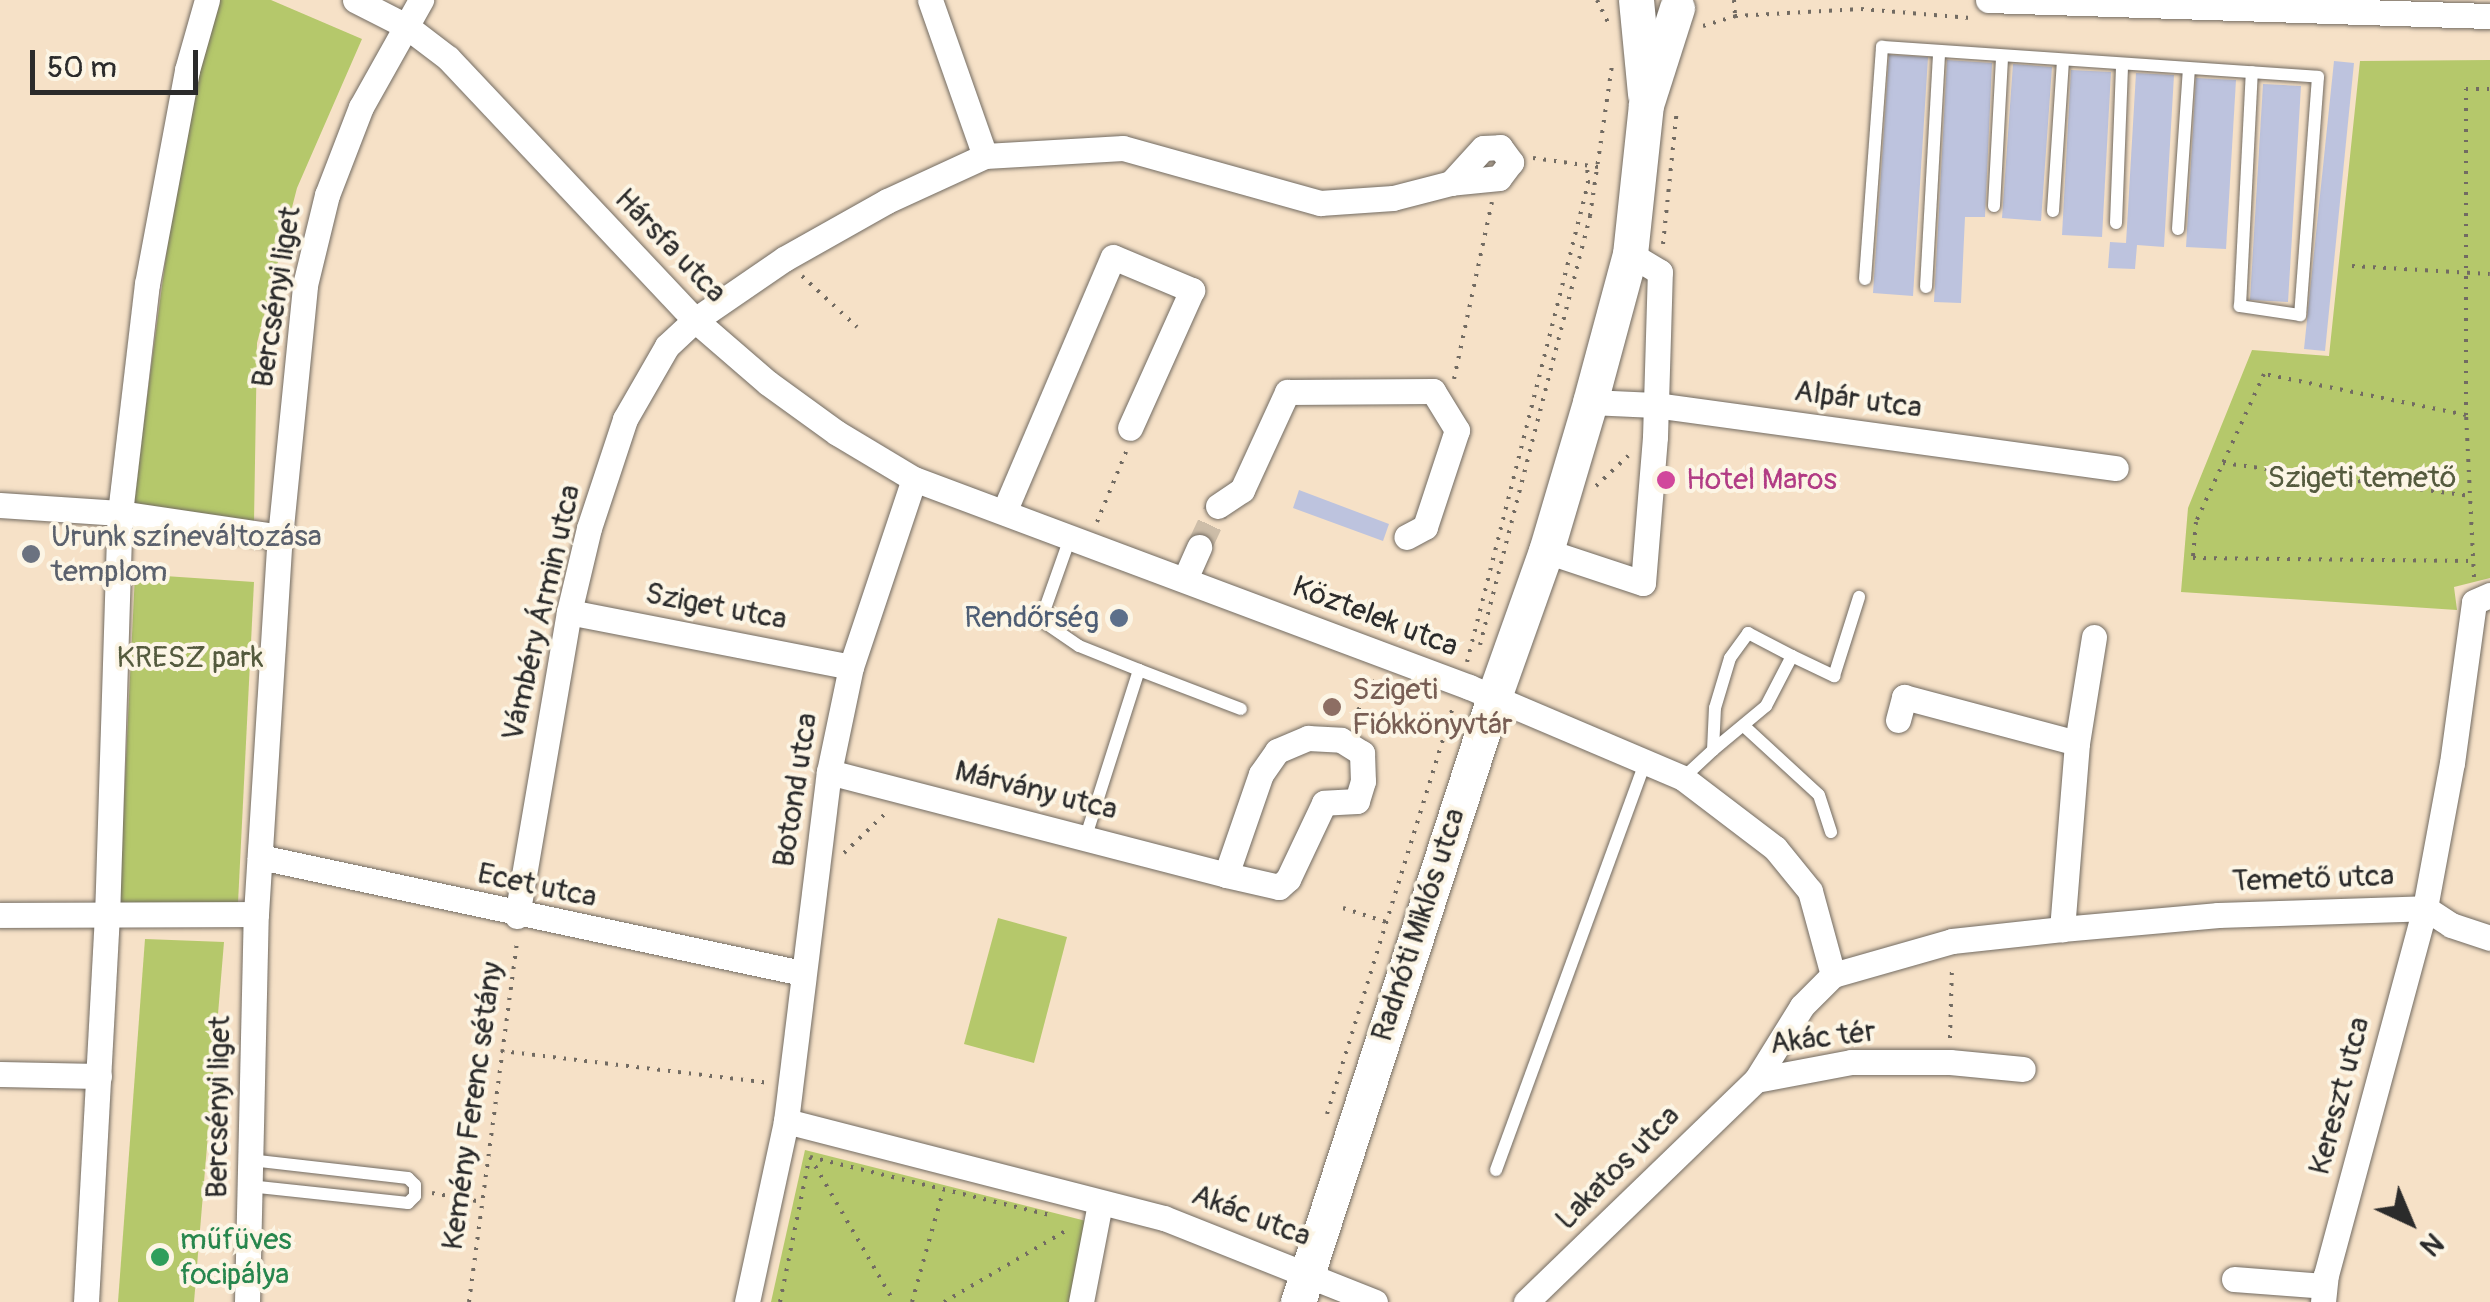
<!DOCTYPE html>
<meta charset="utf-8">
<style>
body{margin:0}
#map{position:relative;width:2490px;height:1302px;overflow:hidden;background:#f6e1c7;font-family:Pangolin,sans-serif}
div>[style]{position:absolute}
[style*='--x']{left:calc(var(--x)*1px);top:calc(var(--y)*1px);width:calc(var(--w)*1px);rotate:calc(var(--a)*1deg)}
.industrial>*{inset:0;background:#bdc3de}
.green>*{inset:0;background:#b5c86b}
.street-tunnel>*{height:25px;margin-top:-12.5px;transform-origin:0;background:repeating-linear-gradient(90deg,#cdbda8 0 25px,transparent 0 37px)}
.path>*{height:4px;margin-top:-2px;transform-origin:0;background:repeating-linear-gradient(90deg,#726b62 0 2.5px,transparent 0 10.5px)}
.roads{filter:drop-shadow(0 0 2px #726b62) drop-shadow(0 0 2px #726b62)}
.lane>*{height:12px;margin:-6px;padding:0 6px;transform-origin:6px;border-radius:6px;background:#fff}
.street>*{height:25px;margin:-12.5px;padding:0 12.5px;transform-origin:12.5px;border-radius:12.5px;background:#fff}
.secondary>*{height:35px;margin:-17.5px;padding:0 17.5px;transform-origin:17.5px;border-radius:17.5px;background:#fff}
.dots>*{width:28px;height:28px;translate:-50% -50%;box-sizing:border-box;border:5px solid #fcf5e5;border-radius:50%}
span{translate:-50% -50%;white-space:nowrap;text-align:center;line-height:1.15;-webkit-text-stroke:8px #fcf5e5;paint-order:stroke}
.street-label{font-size:30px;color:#2b2b2b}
.park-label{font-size:30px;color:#545a3e}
.hotel-label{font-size:30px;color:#b23c85}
.left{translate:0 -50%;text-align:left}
.worship-label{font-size:30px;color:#5b616d}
.service-label{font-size:30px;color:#4e5e75}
.right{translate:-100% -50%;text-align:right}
.education-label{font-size:30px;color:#785e54}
.leisure-label{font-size:30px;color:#27864d}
.north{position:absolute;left:2360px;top:1172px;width:100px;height:100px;-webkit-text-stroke:8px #fcf5e5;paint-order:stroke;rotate:136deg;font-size:28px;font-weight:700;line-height:40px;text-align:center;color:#2b2b2b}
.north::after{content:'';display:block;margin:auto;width:35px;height:45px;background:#2b2b2b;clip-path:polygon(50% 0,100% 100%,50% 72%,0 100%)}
.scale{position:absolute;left:30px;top:50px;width:168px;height:45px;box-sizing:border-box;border:5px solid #2b2b2b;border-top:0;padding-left:12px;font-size:30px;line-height:35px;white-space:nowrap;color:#2b2b2b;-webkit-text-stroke:8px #fcf5e5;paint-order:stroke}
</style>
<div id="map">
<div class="industrial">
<i style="clip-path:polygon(1889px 55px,1928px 57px,1913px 296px,1873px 293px)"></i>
<i style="clip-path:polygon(1947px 60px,1992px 63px,1985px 217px,1965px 217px,1961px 303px,1934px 302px)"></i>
<i style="clip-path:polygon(2334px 61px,2354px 63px,2325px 351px,2304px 349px)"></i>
<i style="clip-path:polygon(2013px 64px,2052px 67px,2041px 221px,2002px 218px)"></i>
<i style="clip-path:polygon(2071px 70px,2111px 72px,2102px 237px,2062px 235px)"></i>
<i style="clip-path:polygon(2136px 73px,2174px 75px,2164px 247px,2137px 245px,2135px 269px,2108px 268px,2110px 242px,2126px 243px)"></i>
<i style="clip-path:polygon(2196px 78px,2236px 80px,2226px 249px,2186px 247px)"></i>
<i style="clip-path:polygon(2263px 84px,2301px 86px,2288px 302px,2250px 300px)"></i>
<i style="clip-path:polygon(1299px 490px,1389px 524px,1383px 541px,1293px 508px)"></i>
</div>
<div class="green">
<i style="clip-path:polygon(219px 0,271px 0,362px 39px,297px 188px,257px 343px,254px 522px,132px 508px,190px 79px)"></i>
<i style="clip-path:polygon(2490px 60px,2490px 578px,2454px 587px,2457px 610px,2181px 592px,2188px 508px,2252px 350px,2329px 356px,2360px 61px)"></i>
<i style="clip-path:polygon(135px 574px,254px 582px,238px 903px,119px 904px)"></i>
<i style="clip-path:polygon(998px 918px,1067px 937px,1034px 1063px,964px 1044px)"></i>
<i style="clip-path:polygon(145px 939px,224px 942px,194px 1302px,118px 1302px)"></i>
<i style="clip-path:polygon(805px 1150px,1086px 1221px,1070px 1302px,771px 1302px)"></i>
</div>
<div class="street-tunnel">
<i style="--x:1199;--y:547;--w:45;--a:-65.1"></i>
</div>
<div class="path">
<i style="--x:1597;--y:0;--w:25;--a:64"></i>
<i style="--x:1734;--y:0;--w:16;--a:86"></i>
<i style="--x:1703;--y:26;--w:34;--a:-17"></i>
<i style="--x:1735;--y:16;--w:126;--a:-3.2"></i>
<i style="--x:1861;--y:9;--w:110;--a:4.7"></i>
<i style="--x:1533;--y:158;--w:66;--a:7.9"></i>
<i style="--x:1663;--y:244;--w:136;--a:-84.1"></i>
<i style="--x:2352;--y:266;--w:138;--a:3.3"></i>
<i style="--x:802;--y:276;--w:75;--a:42.8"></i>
<i style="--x:1454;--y:379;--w:181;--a:-77.9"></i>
<i style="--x:2466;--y:415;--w:206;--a:-168.5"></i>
<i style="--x:2264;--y:374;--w:163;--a:114.7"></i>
<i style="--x:2196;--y:522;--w:36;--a:95"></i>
<i style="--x:2193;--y:558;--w:280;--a:0.6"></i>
<i style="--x:2223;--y:463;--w:248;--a:7.6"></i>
<i style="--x:1596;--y:486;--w:45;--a:-43.2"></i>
<i style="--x:1097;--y:522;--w:76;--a:-67.5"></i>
<i style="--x:2474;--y:577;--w:162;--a:-92.8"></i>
<i style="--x:2466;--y:415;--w:326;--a:-90"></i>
<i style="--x:2466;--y:89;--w:24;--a:0"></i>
<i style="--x:1480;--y:645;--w:443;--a:-75.6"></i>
<i style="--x:1590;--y:216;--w:153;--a:-81.7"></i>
<i style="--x:1467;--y:662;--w:494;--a:-75.8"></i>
<i style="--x:1588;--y:183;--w:17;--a:-93"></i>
<i style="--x:1353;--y:719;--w:46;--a:-60.1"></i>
<i style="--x:844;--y:853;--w:61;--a:-43.7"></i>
<i style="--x:1343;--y:908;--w:45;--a:18"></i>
<i style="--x:1950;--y:1038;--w:71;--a:-88.4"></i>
<i style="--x:501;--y:1051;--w:271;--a:6.8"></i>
<i style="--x:1327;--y:1114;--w:423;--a:-72.8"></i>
<i style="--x:810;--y:1157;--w:250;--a:13.6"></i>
<i style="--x:810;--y:1157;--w:168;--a:59.9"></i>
<i style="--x:432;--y:1193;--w:51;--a:10.2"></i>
<i style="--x:469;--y:1302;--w:365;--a:-82.4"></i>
<i style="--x:780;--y:1302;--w:145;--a:-78.5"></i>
<i style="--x:912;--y:1302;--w:115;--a:-74.4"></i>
<i style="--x:944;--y:1302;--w:145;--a:-30.3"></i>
</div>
<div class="roads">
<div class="lane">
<i style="--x:1994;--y:206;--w:150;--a:-86.9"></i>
<i style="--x:2053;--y:211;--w:151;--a:-86.2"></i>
<i style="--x:2116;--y:223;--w:159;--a:-87.8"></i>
<i style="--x:2178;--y:229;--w:161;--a:-86.1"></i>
<i style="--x:1865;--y:279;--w:233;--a:-85.8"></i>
<i style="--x:1882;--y:47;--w:437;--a:3.9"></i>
<i style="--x:2318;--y:77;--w:239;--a:94.3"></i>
<i style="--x:2300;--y:315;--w:61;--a:-171.5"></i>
<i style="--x:2240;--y:306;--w:234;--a:-87.1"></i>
<i style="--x:1926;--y:287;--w:236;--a:-86.8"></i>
<i style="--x:1070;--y:538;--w:87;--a:109.5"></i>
<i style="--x:1041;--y:620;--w:46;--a:34.4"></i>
<i style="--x:1079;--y:646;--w:65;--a:21.8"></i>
<i style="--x:1139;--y:670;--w:174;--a:107.7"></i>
<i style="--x:1792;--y:656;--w:47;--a:25.5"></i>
<i style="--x:1834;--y:676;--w:83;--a:-72.4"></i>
<i style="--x:1139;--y:670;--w:109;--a:20.9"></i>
<i style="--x:1745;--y:727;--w:100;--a:42.6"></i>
<i style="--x:1819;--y:795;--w:39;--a:72"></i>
<i style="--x:1683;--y:778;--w:41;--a:-43"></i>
<i style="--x:1713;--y:750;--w:42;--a:-87.3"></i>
<i style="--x:1715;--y:708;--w:52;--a:-73.3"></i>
<i style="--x:1730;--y:658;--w:31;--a:-54"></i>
<i style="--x:1748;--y:633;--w:50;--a:27.6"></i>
<i style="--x:1792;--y:656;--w:56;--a:117.5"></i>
<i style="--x:1766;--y:706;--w:69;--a:140.3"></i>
<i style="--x:1496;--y:1170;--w:433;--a:-69.9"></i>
<i style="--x:249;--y:1186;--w:160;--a:6.1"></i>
<i style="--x:408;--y:1203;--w:10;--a:-45"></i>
<i style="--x:415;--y:1196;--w:11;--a:-90"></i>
<i style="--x:415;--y:1185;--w:10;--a:-135"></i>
<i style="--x:408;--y:1178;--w:160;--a:-173.5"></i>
</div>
<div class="street">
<i style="--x:355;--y:0;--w:57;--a:27"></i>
<i style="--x:406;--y:26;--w:53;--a:37.3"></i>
<i style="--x:448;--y:58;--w:360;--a:46.7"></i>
<i style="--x:695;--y:320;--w:96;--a:40.8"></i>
<i style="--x:768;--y:383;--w:85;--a:35.9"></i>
<i style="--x:837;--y:433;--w:90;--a:30.9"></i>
<i style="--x:914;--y:479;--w:593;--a:20.54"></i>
<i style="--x:1469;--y:687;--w:233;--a:23"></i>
<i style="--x:1683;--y:778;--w:116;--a:37.3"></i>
<i style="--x:1775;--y:848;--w:55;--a:50.9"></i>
<i style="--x:1810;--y:891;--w:87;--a:74.7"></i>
<i style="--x:930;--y:0;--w:165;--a:70.6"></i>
<i style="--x:1988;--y:0;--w:502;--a:1.83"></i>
<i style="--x:1500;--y:147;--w:19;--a:54"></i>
<i style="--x:1511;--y:162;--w:20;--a:127"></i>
<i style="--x:1499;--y:178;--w:48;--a:174.1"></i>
<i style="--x:1451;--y:183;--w:47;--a:-47.6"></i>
<i style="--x:1483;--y:148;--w:17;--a:-3"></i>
<i style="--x:1590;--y:402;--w:65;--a:2.6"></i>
<i style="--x:1655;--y:405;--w:465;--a:7.8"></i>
<i style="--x:0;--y:505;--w:120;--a:3.8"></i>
<i style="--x:120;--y:513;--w:162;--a:8.5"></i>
<i style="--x:1218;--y:506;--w:29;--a:-34"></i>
<i style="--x:1242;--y:490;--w:108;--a:-65.3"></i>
<i style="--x:1287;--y:392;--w:146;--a:-0.4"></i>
<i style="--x:1433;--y:391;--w:46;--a:58.4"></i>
<i style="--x:1457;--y:430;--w:102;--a:108.3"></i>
<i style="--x:1425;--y:527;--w:21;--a:152"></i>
<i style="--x:1004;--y:512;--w:277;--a:-66.9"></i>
<i style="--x:1113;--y:257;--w:86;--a:22.7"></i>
<i style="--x:1192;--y:290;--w:151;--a:114.2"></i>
<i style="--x:1546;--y:551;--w:102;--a:18.3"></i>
<i style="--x:1643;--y:583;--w:146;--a:-85.3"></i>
<i style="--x:1655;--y:437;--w:165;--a:-88.3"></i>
<i style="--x:1660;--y:272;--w:35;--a:-149"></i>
<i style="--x:1185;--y:579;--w:35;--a:-66"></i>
<i style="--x:569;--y:612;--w:287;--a:11"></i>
<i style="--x:2094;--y:637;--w:107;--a:99.1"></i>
<i style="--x:2077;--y:743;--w:187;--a:94.6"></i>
<i style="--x:2062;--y:929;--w:157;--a:-5.1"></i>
<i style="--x:2218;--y:915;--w:207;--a:-1.9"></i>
<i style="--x:2425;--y:908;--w:147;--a:-79.5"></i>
<i style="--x:2452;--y:763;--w:162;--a:-82.2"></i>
<i style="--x:2474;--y:602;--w:17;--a:-24"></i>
<i style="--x:1898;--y:720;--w:24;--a:-75"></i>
<i style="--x:1904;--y:697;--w:179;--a:14.9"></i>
<i style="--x:1308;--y:738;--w:33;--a:3"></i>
<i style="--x:1341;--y:740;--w:25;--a:32"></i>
<i style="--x:1362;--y:753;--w:28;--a:88"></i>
<i style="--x:1363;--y:781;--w:21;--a:107"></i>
<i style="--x:1357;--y:801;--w:33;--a:177"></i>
<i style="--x:1324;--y:803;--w:84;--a:115.3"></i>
<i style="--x:1288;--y:879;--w:12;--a:138"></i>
<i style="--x:1279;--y:887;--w:54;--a:-167.2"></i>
<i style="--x:1226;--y:875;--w:107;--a:-70.9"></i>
<i style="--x:1261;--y:774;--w:28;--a:-55"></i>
<i style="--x:1277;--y:751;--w:34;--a:-23"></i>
<i style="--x:829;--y:772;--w:410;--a:14.5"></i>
<i style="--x:260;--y:857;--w:554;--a:12.08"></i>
<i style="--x:0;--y:915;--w:256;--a:-0.2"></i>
<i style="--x:517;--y:916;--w:308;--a:-80.3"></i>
<i style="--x:569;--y:612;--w:86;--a:-76.6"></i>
<i style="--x:589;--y:528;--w:115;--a:-71.7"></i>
<i style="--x:625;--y:419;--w:84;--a:-60.1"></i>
<i style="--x:667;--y:346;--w:38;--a:-43"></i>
<i style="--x:695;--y:320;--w:108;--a:-34.4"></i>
<i style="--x:784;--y:259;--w:118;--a:-29.4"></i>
<i style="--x:887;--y:201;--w:108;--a:-24.7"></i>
<i style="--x:985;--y:156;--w:138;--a:-3.3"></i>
<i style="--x:1123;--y:148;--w:205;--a:15.6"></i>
<i style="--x:1320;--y:203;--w:73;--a:-3.9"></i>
<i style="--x:1393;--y:198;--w:60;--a:-14.5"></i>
<i style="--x:0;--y:1074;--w:99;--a:1.2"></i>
<i style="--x:1756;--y:1080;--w:97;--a:-10.7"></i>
<i style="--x:1851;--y:1062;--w:99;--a:0"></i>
<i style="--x:1950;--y:1062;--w:73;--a:5.5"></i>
<i style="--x:786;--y:1121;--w:390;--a:14.4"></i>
<i style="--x:1164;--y:1218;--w:227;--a:21.7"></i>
<i style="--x:2234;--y:1279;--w:90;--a:4.4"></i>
<i style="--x:86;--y:1302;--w:385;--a:-86.9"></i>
<i style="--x:107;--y:918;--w:405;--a:-88.2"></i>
<i style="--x:120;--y:513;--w:231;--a:-83.3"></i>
<i style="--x:147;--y:284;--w:218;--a:-79.4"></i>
<i style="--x:187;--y:70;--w:73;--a:-74.1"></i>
<i style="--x:247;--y:1302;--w:388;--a:-88.7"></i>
<i style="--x:256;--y:914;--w:378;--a:-86.4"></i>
<i style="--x:280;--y:537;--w:253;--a:-84.3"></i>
<i style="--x:305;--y:285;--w:93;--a:-76.3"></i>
<i style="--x:327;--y:195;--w:94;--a:-68.9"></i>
<i style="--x:361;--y:107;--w:123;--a:-60.7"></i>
<i style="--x:747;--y:1302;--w:185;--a:-77.8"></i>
<i style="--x:786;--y:1121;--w:352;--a:-83"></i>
<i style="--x:829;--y:772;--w:107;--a:-78.2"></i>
<i style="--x:851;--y:667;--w:198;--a:-71.5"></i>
<i style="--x:1081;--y:1302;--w:101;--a:-79.1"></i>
<i style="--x:1526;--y:1302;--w:320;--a:-44"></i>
<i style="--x:1756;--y:1080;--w:87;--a:-58.1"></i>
<i style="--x:1802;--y:1006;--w:44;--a:-45"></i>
<i style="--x:1833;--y:975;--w:124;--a:-15.9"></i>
<i style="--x:1952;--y:941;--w:111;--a:-6.2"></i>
<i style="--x:2323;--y:1302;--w:27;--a:-84"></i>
<i style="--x:2326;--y:1275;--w:380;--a:-74.9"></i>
<i style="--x:2425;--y:908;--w:31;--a:33"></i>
<i style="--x:2451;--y:925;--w:41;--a:18.4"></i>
</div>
<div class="secondary">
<i style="--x:1636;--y:0;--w:94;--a:84.5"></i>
<i style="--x:1298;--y:1302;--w:636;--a:-72.05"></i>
<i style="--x:1494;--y:697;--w:155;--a:-70.4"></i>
<i style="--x:1546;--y:551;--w:155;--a:-73.5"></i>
<i style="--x:1590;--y:402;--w:153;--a:-74.9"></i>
<i style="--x:1630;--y:254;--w:150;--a:-83.9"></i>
<i style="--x:1646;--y:105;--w:102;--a:-72.3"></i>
</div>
</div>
<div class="dots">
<i style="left:1666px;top:480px;background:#d1479c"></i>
<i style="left:31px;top:554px;background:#6b7280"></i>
<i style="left:1119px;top:618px;background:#5c6f8a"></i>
<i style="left:1332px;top:707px;background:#8d6e63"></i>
<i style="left:160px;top:1257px;background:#2e9e5b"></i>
</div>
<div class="street-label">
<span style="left:670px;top:246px;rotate:46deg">Hársfa utca</span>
<span style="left:277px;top:297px;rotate:-81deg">Bercsényi liget</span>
<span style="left:1858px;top:400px;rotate:8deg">Alpár utca</span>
<span style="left:716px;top:607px;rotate:11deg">Sziget utca</span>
<span style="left:542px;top:613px;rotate:-77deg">Vámbéry Ármin utca</span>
<span style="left:1375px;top:617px;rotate:21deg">Köztelek utca</span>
<span style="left:796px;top:790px;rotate:-81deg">Botond utca</span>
<span style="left:1036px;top:791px;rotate:14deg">Márvány utca</span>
<span style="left:2313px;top:879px;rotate:-2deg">Temető utca</span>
<span style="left:537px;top:886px;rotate:12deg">Ecet utca</span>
<span style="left:1419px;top:925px;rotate:-72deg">Radnóti Miklós utca</span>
<span style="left:1823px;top:1038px;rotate:-7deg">Akác tér</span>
<span style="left:2340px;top:1096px;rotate:-75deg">Kereszt utca</span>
<span style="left:473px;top:1106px;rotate:-82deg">Kemény Ferenc sétány</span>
<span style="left:219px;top:1107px;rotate:-89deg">Bercsényi liget</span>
<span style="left:1618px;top:1168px;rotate:-45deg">Lakatos utca</span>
<span style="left:1251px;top:1216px;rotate:21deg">Akác utca</span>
</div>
<div class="park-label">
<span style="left:2362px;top:478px">Szigeti temető</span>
<span style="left:190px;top:658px">KRESZ park</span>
</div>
<div class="hotel-label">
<span class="left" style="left:1686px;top:480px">Hotel Maros</span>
</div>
<div class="worship-label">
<span class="left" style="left:51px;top:554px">Urunk színeváltozása<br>templom</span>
</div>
<div class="service-label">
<span class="right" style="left:1099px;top:618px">Rendőrség</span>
</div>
<div class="education-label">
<span class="left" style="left:1352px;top:707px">Szigeti<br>Fiókkönyvtár</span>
</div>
<div class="leisure-label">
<span class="left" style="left:180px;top:1257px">műfüves<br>focipálya</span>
</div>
<div class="north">N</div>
<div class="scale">50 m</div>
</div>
